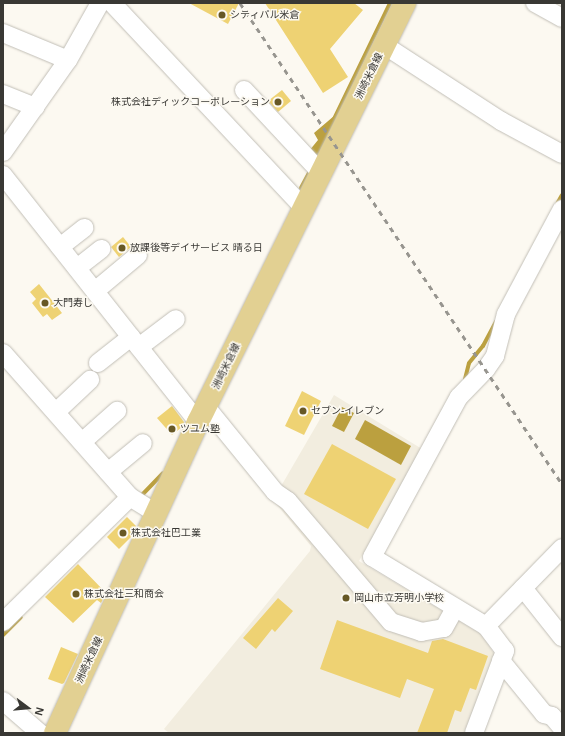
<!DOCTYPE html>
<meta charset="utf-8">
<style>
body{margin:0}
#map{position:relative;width:565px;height:736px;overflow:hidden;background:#fcf9f1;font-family:Arial,"Noto Sans JP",sans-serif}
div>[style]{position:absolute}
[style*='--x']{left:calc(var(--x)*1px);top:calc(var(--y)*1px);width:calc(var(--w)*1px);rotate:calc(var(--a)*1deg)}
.built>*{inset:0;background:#f2eddf}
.water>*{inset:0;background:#bba03f}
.stream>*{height:4px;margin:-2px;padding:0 2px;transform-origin:2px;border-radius:2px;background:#bba03f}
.building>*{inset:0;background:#eed273}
.roads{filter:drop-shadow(0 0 1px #c1beb6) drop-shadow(0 0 1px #c1beb6)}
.minor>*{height:18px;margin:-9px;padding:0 9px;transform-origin:9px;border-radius:9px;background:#fff}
.major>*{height:22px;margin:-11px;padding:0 11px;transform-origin:11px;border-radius:11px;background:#e2d092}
.rail>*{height:3px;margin-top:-1.5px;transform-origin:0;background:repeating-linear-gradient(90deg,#97958f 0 5px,transparent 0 10px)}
.dots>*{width:11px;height:11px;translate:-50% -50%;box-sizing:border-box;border:2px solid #fcf9f1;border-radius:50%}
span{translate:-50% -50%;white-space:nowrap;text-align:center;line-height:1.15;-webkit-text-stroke:3px #fcf9f1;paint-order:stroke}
.poi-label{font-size:10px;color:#393834}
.left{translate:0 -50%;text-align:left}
.right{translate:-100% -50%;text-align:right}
.street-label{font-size:10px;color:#393834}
.frame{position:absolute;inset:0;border:4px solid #393834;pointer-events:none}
.north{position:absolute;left:8px;top:688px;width:40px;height:40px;-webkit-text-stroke:3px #fcf9f1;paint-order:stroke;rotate:106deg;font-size:11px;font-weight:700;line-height:16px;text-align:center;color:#393834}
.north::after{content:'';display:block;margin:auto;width:14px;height:18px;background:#393834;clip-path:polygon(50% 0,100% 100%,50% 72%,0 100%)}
</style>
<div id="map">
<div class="built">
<i style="clip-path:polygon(334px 395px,422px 449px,359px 561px,481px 634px,495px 655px,464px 733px,169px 733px,164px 729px,310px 551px,311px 546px,273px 500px)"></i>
</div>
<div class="water">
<i style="clip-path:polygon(334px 116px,338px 118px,319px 160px,309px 151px,318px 140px,314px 133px)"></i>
<i style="clip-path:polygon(342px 407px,354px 413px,344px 432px,332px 426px)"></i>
<i style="clip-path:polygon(365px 420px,411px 446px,401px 465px,355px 439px)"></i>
</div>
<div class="stream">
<i style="--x:333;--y:121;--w:131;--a:-64.2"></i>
<i style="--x:301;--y:188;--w:21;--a:-62"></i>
<i style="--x:557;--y:204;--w:10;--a:-61"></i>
<i style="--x:465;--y:379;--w:16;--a:-76"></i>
<i style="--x:469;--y:363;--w:22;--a:-51"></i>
<i style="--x:483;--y:346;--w:27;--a:-62"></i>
<i style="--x:140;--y:497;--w:33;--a:-46"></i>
<i style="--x:3;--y:635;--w:25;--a:-45"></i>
</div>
<div class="building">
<i style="clip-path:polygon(189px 3px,239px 3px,228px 24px)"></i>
<i style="clip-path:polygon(265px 3px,354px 3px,363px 10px,330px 49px,348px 77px,323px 93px)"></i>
<i style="clip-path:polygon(282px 90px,291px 101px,278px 112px,268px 101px)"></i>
<i style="clip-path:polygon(123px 237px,131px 247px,119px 257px,111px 247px)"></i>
<i style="clip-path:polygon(39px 284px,62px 313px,52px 320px,47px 314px,43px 317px,32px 303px,36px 299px,30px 292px)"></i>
<i style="clip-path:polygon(302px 391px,321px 401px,304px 435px,285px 426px)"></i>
<i style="clip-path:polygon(172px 406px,184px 422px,182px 427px,172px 435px,157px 418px)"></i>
<i style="clip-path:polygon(332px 444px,396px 479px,368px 529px,304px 494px)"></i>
<i style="clip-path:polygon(127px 517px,136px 526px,131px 537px,119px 549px,107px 537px)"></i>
<i style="clip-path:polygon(78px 564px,106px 593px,101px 603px,97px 600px,73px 623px,45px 597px)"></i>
<i style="clip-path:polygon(278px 598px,293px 611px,275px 632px,272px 629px,256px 649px,243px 638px)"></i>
<i style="clip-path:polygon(337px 620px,428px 653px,432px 641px,443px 639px,488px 656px,476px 690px,470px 688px,461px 712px,455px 710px,447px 733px,417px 733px,434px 689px,407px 679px,400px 698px,320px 669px)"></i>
<i style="clip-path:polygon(61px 647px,78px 654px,64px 683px,62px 684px,48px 679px)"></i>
</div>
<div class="roads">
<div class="minor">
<i style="--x:112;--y:3;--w:282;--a:46.9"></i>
<i style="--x:535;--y:3;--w:31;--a:29"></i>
<i style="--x:3;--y:33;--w:70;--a:22.6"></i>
<i style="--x:384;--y:45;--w:140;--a:33"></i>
<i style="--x:501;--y:121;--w:69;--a:28.4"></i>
<i style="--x:244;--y:90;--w:115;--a:47.1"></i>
<i style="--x:3;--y:94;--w:35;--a:22"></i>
<i style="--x:3;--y:152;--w:113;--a:-54.8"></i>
<i style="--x:68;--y:60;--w:65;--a:-60.7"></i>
<i style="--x:3;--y:175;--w:315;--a:51.7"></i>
<i style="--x:60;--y:247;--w:31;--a:-38"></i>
<i style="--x:77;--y:268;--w:31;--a:-38"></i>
<i style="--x:95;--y:291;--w:56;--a:-39.9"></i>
<i style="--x:139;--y:347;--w:46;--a:-37.1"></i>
<i style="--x:3;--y:353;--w:192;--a:48.6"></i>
<i style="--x:130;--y:497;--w:32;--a:32"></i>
<i style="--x:98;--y:363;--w:42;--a:-38.2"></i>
<i style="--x:206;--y:407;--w:109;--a:50.9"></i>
<i style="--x:275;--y:492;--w:16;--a:35"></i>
<i style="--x:288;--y:501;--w:159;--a:49.6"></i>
<i style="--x:391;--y:622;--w:32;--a:18"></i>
<i style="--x:421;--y:632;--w:23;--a:-10"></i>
<i style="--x:444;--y:628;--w:23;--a:-61"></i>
<i style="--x:56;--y:412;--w:47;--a:-43.3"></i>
<i style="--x:82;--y:442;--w:47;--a:-41.5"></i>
<i style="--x:108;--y:472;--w:45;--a:-39.6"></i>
<i style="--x:523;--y:588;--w:63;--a:51.5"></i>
<i style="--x:3;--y:622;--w:178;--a:-44.5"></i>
<i style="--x:486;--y:626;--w:109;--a:-45.7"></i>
<i style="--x:501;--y:661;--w:68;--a:50.9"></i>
<i style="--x:544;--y:714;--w:8;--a:14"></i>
<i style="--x:552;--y:716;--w:16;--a:50"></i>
<i style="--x:3;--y:701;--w:49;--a:40.9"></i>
<i style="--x:474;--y:733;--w:88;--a:-69.3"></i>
<i style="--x:505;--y:651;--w:31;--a:-127"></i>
<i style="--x:486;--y:626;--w:133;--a:-148.8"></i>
<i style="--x:372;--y:557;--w:182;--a:-61.5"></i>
<i style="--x:459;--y:397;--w:39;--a:-46"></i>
<i style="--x:486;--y:369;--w:16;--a:-55"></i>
<i style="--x:495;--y:356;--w:43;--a:-75.3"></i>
<i style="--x:506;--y:314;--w:119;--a:-61.9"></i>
</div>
<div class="major">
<i style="--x:55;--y:733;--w:342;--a:-65.3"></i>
<i style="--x:198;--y:422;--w:467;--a:-63.7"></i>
</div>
</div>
<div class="rail">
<i style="--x:240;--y:3;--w:579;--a:56.2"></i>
</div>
<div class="dots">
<i style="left:222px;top:15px;background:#675825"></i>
<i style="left:278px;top:102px;background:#675825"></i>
<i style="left:122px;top:248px;background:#675825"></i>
<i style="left:45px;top:303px;background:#675825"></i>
<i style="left:303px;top:411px;background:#675825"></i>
<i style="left:172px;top:429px;background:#675825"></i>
<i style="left:123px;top:533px;background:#675825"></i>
<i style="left:76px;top:594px;background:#675825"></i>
<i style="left:346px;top:598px;background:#675825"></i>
</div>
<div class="poi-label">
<span class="left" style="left:230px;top:15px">シティパル米倉</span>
<span class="right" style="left:270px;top:102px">株式会社ディックコーポレーション</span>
<span class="left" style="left:130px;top:248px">放課後等デイサービス 晴る日</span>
<span class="left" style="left:53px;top:303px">大門寿し</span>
<span class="left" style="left:311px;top:411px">セブン-イレブン</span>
<span class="left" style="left:180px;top:429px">ツユム塾</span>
<span class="left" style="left:131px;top:533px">株式会社巴工業</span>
<span class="left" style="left:84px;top:594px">株式会社三和商会</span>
<span class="left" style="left:354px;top:598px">岡山市立芳明小学校</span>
</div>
<div class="street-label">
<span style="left:369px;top:76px;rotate:-64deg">洲崎米倉線</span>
<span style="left:226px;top:366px;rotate:-64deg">洲崎米倉線</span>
<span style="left:89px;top:660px;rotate:-65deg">洲崎米倉線</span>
</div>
<div class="frame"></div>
<div class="north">N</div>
</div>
